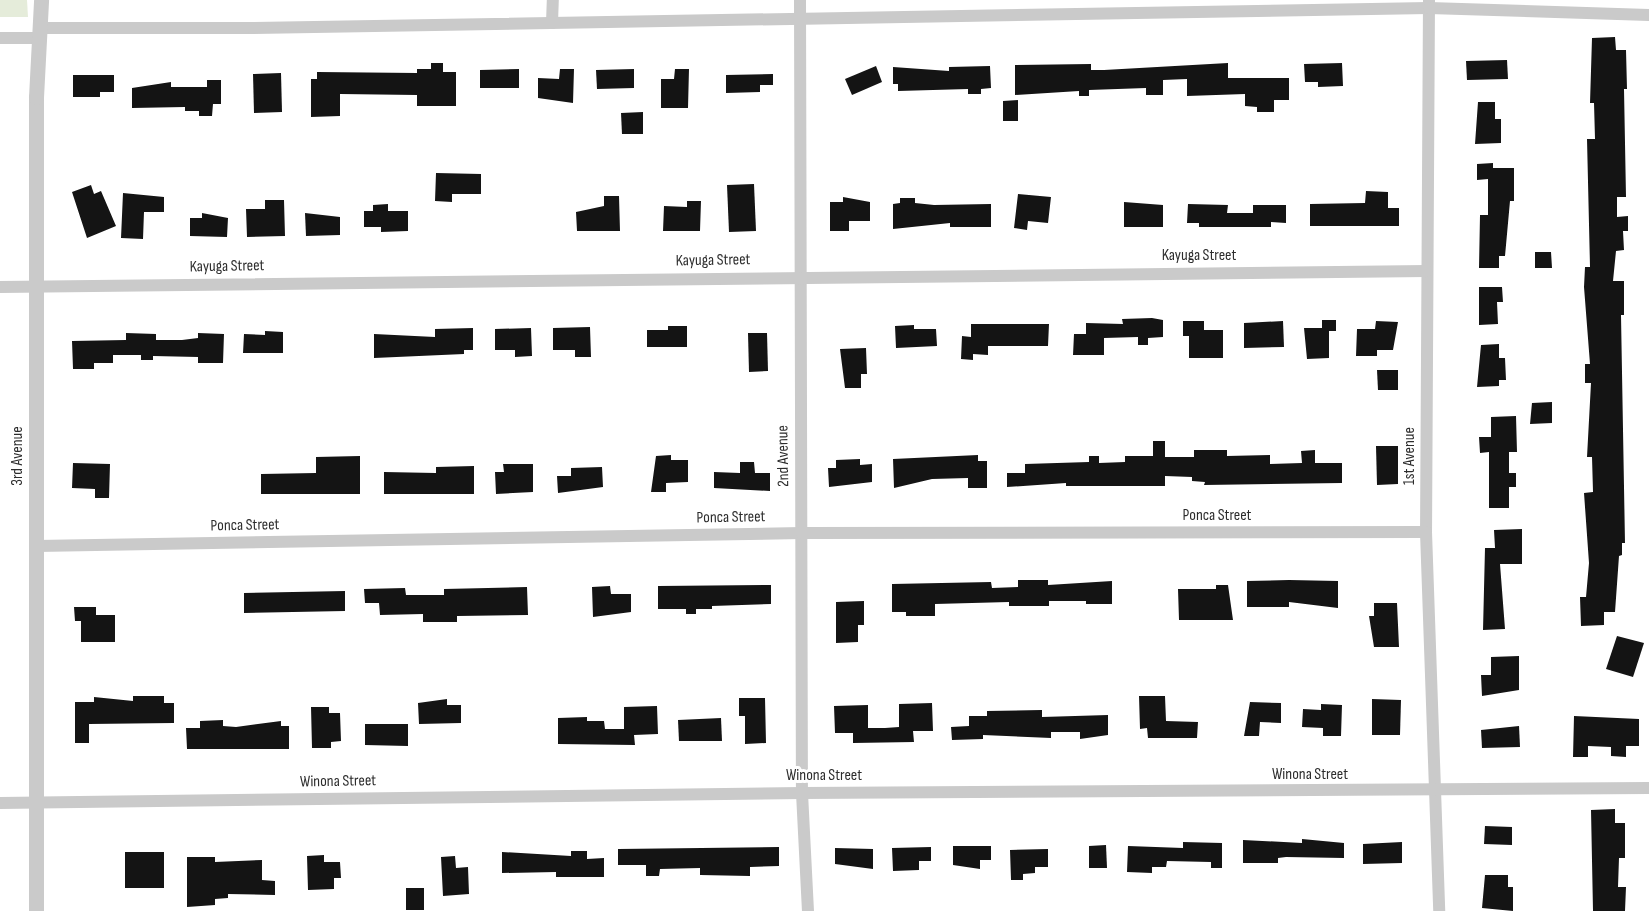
<!DOCTYPE html>
<style>
body{margin:0}
#map{position:relative;width:1649px;height:911px;overflow:hidden;background:#fff;font-family:"Sofia Sans Condensed",sans-serif}
div>[style]{position:absolute}
[style*='--x']{left:calc(var(--x)*1px);top:calc(var(--y)*1px);width:calc(var(--w)*1px);rotate:calc(var(--a)*1deg)}
.green>*{inset:0;background:#e5ecda}
.building>*{inset:0;background:#141414}
.minor>*{height:12px;margin:-6px;padding:0 6px;transform-origin:6px;border-radius:6px;background:#cacaca}
.tertiary>*{height:15px;margin:-7.5px;padding:0 7.5px;transform-origin:7.5px;border-radius:7.5px;background:#cacaca}
span{translate:-50% -50%;white-space:nowrap;text-align:center;line-height:1.15;-webkit-text-stroke:6px #fff;paint-order:stroke}
.street-label{font-size:16px;color:#2d2d2d}
</style>
<div id="map">
<div class="green">
<i style="clip-path:polygon(0 0,27px 0,28px 17px,0 17px)"></i>
</div>
<div class="building">
<i style="clip-path:polygon(1615px 37px,1616px 50px,1626px 50px,1627px 89px,1624px 89px,1626px 197px,1617px 197px,1617px 217px,1628px 216px,1628px 231px,1623px 231px,1624px 250px,1616px 251px,1613px 281px,1624px 281px,1624px 315px,1621px 315px,1625px 543px,1622px 543px,1622px 555px,1619px 556px,1615px 612px,1604px 612px,1604px 625px,1581px 626px,1580px 597px,1586px 597px,1589px 563px,1584px 493px,1593px 492px,1592px 457px,1587px 457px,1591px 383px,1585px 383px,1585px 364px,1590px 364px,1584px 287px,1585px 267px,1590px 267px,1587px 139px,1595px 139px,1594px 103px,1590px 103px,1592px 38px)"></i>
<i style="clip-path:polygon(1507px 60px,1508px 79px,1467px 80px,1466px 61px)"></i>
<i style="clip-path:polygon(431px 63px,443px 63px,443px 72px,456px 72px,456px 106px,417px 106px,417px 95px,340px 94px,340px 116px,311px 117px,311px 79px,317px 79px,317px 72px,417px 73px,417px 69px,431px 69px)"></i>
<i style="clip-path:polygon(1228px 63px,1228px 78px,1289px 78px,1289px 100px,1274px 100px,1274px 112px,1257px 112px,1257px 107px,1245px 106px,1245px 94px,1187px 96px,1187px 79px,1163px 80px,1163px 95px,1146px 95px,1146px 88px,1089px 90px,1089px 96px,1079px 96px,1079px 91px,1015px 95px,1015px 65px,1091px 64px,1091px 70px,1104px 70px)"></i>
<i style="clip-path:polygon(1342px 63px,1343px 86px,1318px 87px,1318px 82px,1305px 82px,1304px 64px)"></i>
<i style="clip-path:polygon(876px 66px,882px 82px,852px 95px,845px 79px)"></i>
<i style="clip-path:polygon(990px 66px,991px 88px,981px 89px,981px 94px,968px 94px,968px 89px,898px 91px,898px 84px,893px 84px,893px 67px,949px 71px,949px 67px)"></i>
<i style="clip-path:polygon(519px 69px,519px 88px,480px 88px,480px 70px)"></i>
<i style="clip-path:polygon(560px 69px,574px 69px,573px 103px,538px 98px,538px 78px,559px 79px)"></i>
<i style="clip-path:polygon(634px 69px,634px 88px,597px 89px,596px 70px)"></i>
<i style="clip-path:polygon(675px 69px,689px 69px,688px 108px,661px 108px,661px 79px,674px 79px)"></i>
<i style="clip-path:polygon(281px 73px,282px 112px,254px 113px,253px 74px)"></i>
<i style="clip-path:polygon(773px 74px,773px 85px,760px 85px,760px 92px,726px 93px,726px 75px)"></i>
<i style="clip-path:polygon(73px 75px,114px 75px,114px 92px,100px 92px,100px 97px,73px 97px)"></i>
<i style="clip-path:polygon(207px 80px,221px 80px,221px 104px,213px 104px,212px 116px,199px 116px,199px 111px,185px 111px,185px 107px,132px 108px,132px 88px,171px 82px,171px 87px,207px 87px)"></i>
<i style="clip-path:polygon(1018px 100px,1018px 121px,1003px 121px,1003px 101px)"></i>
<i style="clip-path:polygon(1478px 102px,1495px 102px,1495px 119px,1501px 119px,1501px 143px,1475px 144px)"></i>
<i style="clip-path:polygon(643px 112px,643px 134px,622px 134px,621px 113px)"></i>
<i style="clip-path:polygon(1493px 163px,1493px 168px,1514px 168px,1514px 201px,1510px 201px,1505px 256px,1499px 256px,1499px 268px,1479px 268px,1480px 215px,1488px 215px,1488px 179px,1477px 180px,1477px 164px)"></i>
<i style="clip-path:polygon(436px 173px,481px 174px,481px 194px,452px 194px,452px 202px,435px 201px)"></i>
<i style="clip-path:polygon(754px 184px,756px 231px,729px 232px,727px 185px)"></i>
<i style="clip-path:polygon(91px 185px,94px 194px,101px 191px,116px 226px,87px 238px,72px 192px)"></i>
<i style="clip-path:polygon(1366px 191px,1388px 192px,1388px 208px,1399px 208px,1399px 226px,1310px 226px,1310px 204px,1365px 203px)"></i>
<i style="clip-path:polygon(123px 193px,164px 197px,164px 212px,144px 212px,143px 239px,121px 238px)"></i>
<i style="clip-path:polygon(1018px 194px,1051px 197px,1048px 223px,1028px 221px,1027px 230px,1014px 228px)"></i>
<i style="clip-path:polygon(604px 196px,619px 196px,620px 231px,577px 231px,576px 212px,604px 206px)"></i>
<i style="clip-path:polygon(843px 197px,870px 202px,870px 221px,849px 221px,849px 231px,830px 231px,830px 202px,843px 202px)"></i>
<i style="clip-path:polygon(900px 198px,915px 198px,915px 203px,934px 205px,991px 204px,991px 227px,950px 227px,950px 223px,893px 229px,893px 204px,900px 203px)"></i>
<i style="clip-path:polygon(265px 200px,284px 200px,285px 236px,247px 237px,246px 209px,265px 209px)"></i>
<i style="clip-path:polygon(687px 201px,701px 201px,700px 231px,663px 231px,664px 206px,687px 207px)"></i>
<i style="clip-path:polygon(1124px 202px,1163px 205px,1163px 227px,1124px 227px)"></i>
<i style="clip-path:polygon(388px 204px,388px 211px,408px 211px,408px 231px,381px 232px,381px 227px,364px 227px,364px 211px,373px 211px,373px 205px)"></i>
<i style="clip-path:polygon(1188px 204px,1228px 205px,1227px 213px,1253px 213px,1253px 205px,1286px 205px,1286px 223px,1271px 222px,1271px 227px,1199px 227px,1199px 223px,1187px 223px)"></i>
<i style="clip-path:polygon(202px 213px,228px 218px,227px 237px,190px 236px,190px 218px,202px 218px)"></i>
<i style="clip-path:polygon(305px 213px,340px 217px,340px 235px,306px 236px)"></i>
<i style="clip-path:polygon(1535px 252px,1551px 252px,1552px 268px,1535px 268px)"></i>
<i style="clip-path:polygon(1479px 287px,1502px 287px,1503px 302px,1497px 302px,1498px 324px,1479px 325px)"></i>
<i style="clip-path:polygon(1152px 318px,1163px 320px,1163px 337px,1148px 338px,1148px 345px,1138px 345px,1138px 337px,1104px 338px,1104px 355px,1073px 355px,1074px 334px,1086px 334px,1086px 323px,1123px 324px,1122px 319px)"></i>
<i style="clip-path:polygon(1322px 320px,1336px 320px,1336px 331px,1329px 331px,1329px 358px,1307px 359px,1304px 328px,1322px 328px)"></i>
<i style="clip-path:polygon(1183px 321px,1204px 321px,1204px 330px,1223px 330px,1223px 358px,1189px 358px,1189px 336px,1183px 336px)"></i>
<i style="clip-path:polygon(1283px 321px,1284px 347px,1244px 348px,1244px 323px)"></i>
<i style="clip-path:polygon(1376px 321px,1398px 322px,1393px 350px,1377px 350px,1377px 356px,1356px 356px,1357px 329px,1375px 329px)"></i>
<i style="clip-path:polygon(971px 324px,1049px 324px,1048px 346px,988px 346px,988px 355px,973px 354px,973px 360px,961px 359px,962px 336px,971px 337px)"></i>
<i style="clip-path:polygon(914px 325px,914px 329px,936px 329px,937px 346px,896px 348px,895px 326px)"></i>
<i style="clip-path:polygon(668px 326px,687px 326px,687px 347px,647px 347px,647px 330px,668px 330px)"></i>
<i style="clip-path:polygon(590px 327px,591px 357px,575px 357px,575px 350px,553px 350px,553px 328px)"></i>
<i style="clip-path:polygon(473px 328px,473px 350px,464px 350px,464px 354px,374px 358px,374px 334px,435px 337px,435px 329px)"></i>
<i style="clip-path:polygon(531px 328px,532px 356px,515px 357px,515px 350px,495px 350px,495px 329px)"></i>
<i style="clip-path:polygon(265px 331px,283px 332px,283px 353px,243px 353px,244px 334px,265px 335px)"></i>
<i style="clip-path:polygon(126px 333px,156px 334px,156px 340px,182px 340px,198px 338px,198px 333px,224px 334px,223px 363px,198px 363px,198px 357px,153px 356px,153px 360px,141px 360px,141px 355px,113px 355px,113px 363px,94px 363px,94px 369px,73px 369px,72px 341px,126px 340px)"></i>
<i style="clip-path:polygon(748px 333px,767px 333px,768px 371px,749px 372px)"></i>
<i style="clip-path:polygon(1499px 344px,1499px 358px,1505px 358px,1506px 380px,1499px 380px,1499px 386px,1477px 387px,1481px 345px)"></i>
<i style="clip-path:polygon(866px 348px,867px 374px,861px 374px,861px 388px,845px 388px,840px 349px)"></i>
<i style="clip-path:polygon(1377px 370px,1398px 370px,1398px 390px,1378px 390px)"></i>
<i style="clip-path:polygon(1552px 402px,1552px 423px,1530px 424px,1532px 403px)"></i>
<i style="clip-path:polygon(1516px 416px,1517px 452px,1509px 452px,1509px 473px,1516px 473px,1516px 487px,1509px 487px,1509px 508px,1489px 508px,1489px 452px,1480px 453px,1479px 437px,1491px 437px,1491px 417px)"></i>
<i style="clip-path:polygon(1153px 441px,1165px 441px,1165px 457px,1194px 457px,1194px 450px,1227px 450px,1227px 456px,1270px 455px,1270px 464px,1302px 463px,1301px 451px,1315px 450px,1315px 463px,1342px 463px,1342px 483px,1204px 485px,1205px 482px,1192px 481px,1192px 477px,1165px 476px,1165px 486px,1066px 486px,1066px 483px,1007px 487px,1007px 473px,1025px 473px,1025px 464px,1089px 462px,1089px 456px,1099px 456px,1099px 463px,1125px 462px,1125px 456px,1153px 456px)"></i>
<i style="clip-path:polygon(1376px 446px,1398px 446px,1398px 484px,1377px 485px)"></i>
<i style="clip-path:polygon(671px 455px,671px 460px,688px 460px,688px 482px,666px 483px,666px 492px,651px 492px,656px 456px)"></i>
<i style="clip-path:polygon(978px 455px,978px 461px,987px 461px,987px 488px,968px 488px,968px 478px,932px 479px,894px 488px,893px 459px)"></i>
<i style="clip-path:polygon(360px 456px,360px 494px,261px 494px,261px 474px,316px 473px,316px 457px)"></i>
<i style="clip-path:polygon(860px 459px,860px 465px,872px 464px,872px 482px,829px 487px,828px 468px,836px 468px,836px 460px)"></i>
<i style="clip-path:polygon(740px 462px,754px 462px,755px 473px,770px 473px,770px 491px,714px 488px,714px 472px,740px 473px)"></i>
<i style="clip-path:polygon(73px 463px,110px 464px,109px 498px,95px 498px,95px 489px,72px 488px)"></i>
<i style="clip-path:polygon(503px 464px,533px 464px,533px 492px,496px 494px,495px 472px,504px 472px)"></i>
<i style="clip-path:polygon(474px 466px,474px 494px,384px 494px,384px 472px,436px 473px,436px 467px)"></i>
<i style="clip-path:polygon(602px 467px,603px 487px,558px 493px,557px 476px,571px 476px,571px 468px)"></i>
<i style="clip-path:polygon(1522px 529px,1522px 564px,1500px 564px,1505px 629px,1483px 630px,1485px 548px,1495px 548px,1494px 530px)"></i>
<i style="clip-path:polygon(1018px 580px,1048px 580px,1048px 585px,1112px 581px,1112px 604px,1086px 604px,1086px 601px,1049px 601px,1049px 606px,1009px 606px,1009px 602px,935px 604px,935px 616px,906px 616px,906px 612px,892px 612px,892px 584px,991px 582px,992px 588px,1018px 587px)"></i>
<i style="clip-path:polygon(1289px 580px,1338px 581px,1338px 608px,1289px 602px,1289px 607px,1247px 607px,1247px 581px)"></i>
<i style="clip-path:polygon(771px 585px,771px 604px,712px 606px,712px 609px,696px 609px,696px 614px,686px 614px,686px 609px,658px 609px,658px 586px)"></i>
<i style="clip-path:polygon(1216px 585px,1228px 585px,1233px 620px,1179px 620px,1178px 589px,1216px 589px)"></i>
<i style="clip-path:polygon(610px 586px,611px 594px,631px 594px,631px 612px,593px 617px,592px 587px)"></i>
<i style="clip-path:polygon(527px 587px,528px 615px,457px 616px,457px 622px,423px 622px,423px 614px,380px 615px,379px 603px,365px 603px,364px 589px,405px 588px,406px 595px,444px 595px,444px 589px)"></i>
<i style="clip-path:polygon(345px 591px,345px 611px,244px 613px,244px 593px)"></i>
<i style="clip-path:polygon(864px 601px,864px 625px,858px 625px,858px 642px,836px 643px,836px 602px)"></i>
<i style="clip-path:polygon(1374px 603px,1397px 603px,1399px 647px,1374px 647px,1369px 616px,1374px 616px)"></i>
<i style="clip-path:polygon(74px 607px,96px 607px,96px 615px,115px 615px,115px 642px,81px 642px,81px 621px,75px 621px)"></i>
<i style="clip-path:polygon(1617px 636px,1644px 643px,1633px 677px,1606px 669px)"></i>
<i style="clip-path:polygon(1519px 656px,1519px 690px,1482px 696px,1481px 675px,1491px 675px,1491px 657px)"></i>
<i style="clip-path:polygon(133px 696px,164px 696px,164px 703px,174px 703px,174px 723px,89px 724px,89px 743px,75px 743px,75px 702px,94px 702px,94px 697px,133px 701px)"></i>
<i style="clip-path:polygon(1139px 696px,1165px 696px,1166px 721px,1198px 722px,1197px 738px,1148px 738px,1147px 728px,1140px 729px)"></i>
<i style="clip-path:polygon(739px 698px,765px 698px,766px 743px,745px 744px,745px 716px,739px 716px)"></i>
<i style="clip-path:polygon(447px 699px,447px 705px,461px 705px,461px 723px,419px 724px,418px 703px)"></i>
<i style="clip-path:polygon(1372px 699px,1401px 700px,1400px 735px,1372px 735px)"></i>
<i style="clip-path:polygon(1250px 702px,1281px 703px,1281px 723px,1260px 722px,1259px 736px,1244px 736px)"></i>
<i style="clip-path:polygon(932px 703px,933px 731px,913px 731px,914px 742px,853px 743px,853px 733px,835px 733px,834px 706px,868px 705px,868px 728px,885px 728px,899px 727px,899px 704px)"></i>
<i style="clip-path:polygon(1321px 704px,1342px 705px,1341px 736px,1323px 736px,1323px 728px,1302px 727px,1303px 709px,1321px 710px)"></i>
<i style="clip-path:polygon(657px 706px,658px 734px,634px 735px,635px 745px,558px 744px,558px 718px,587px 717px,587px 721px,604px 721px,605px 729px,624px 729px,624px 707px)"></i>
<i style="clip-path:polygon(311px 707px,329px 707px,329px 713px,340px 713px,341px 741px,331px 742px,331px 748px,312px 748px)"></i>
<i style="clip-path:polygon(1042px 710px,1042px 717px,1108px 715px,1108px 735px,1080px 739px,1080px 732px,1051px 732px,1051px 738px,983px 735px,983px 739px,952px 740px,951px 727px,969px 726px,969px 716px,987px 716px,987px 711px)"></i>
<i style="clip-path:polygon(1574px 716px,1639px 719px,1639px 746px,1626px 746px,1626px 757px,1611px 756px,1611px 747px,1588px 746px,1588px 757px,1573px 757px)"></i>
<i style="clip-path:polygon(721px 718px,722px 741px,679px 741px,678px 720px)"></i>
<i style="clip-path:polygon(223px 720px,223px 726px,236px 727px,281px 721px,281px 726px,289px 726px,289px 749px,187px 749px,186px 728px,200px 728px,200px 721px)"></i>
<i style="clip-path:polygon(365px 724px,408px 724px,408px 746px,365px 745px)"></i>
<i style="clip-path:polygon(1519px 726px,1520px 747px,1482px 748px,1481px 730px)"></i>
<i style="clip-path:polygon(1615px 809px,1615px 823px,1625px 823px,1625px 858px,1619px 858px,1618px 887px,1626px 887px,1625px 911px,1593px 911px,1591px 810px)"></i>
<i style="clip-path:polygon(1485px 826px,1512px 827px,1512px 845px,1484px 844px)"></i>
<i style="clip-path:polygon(1302px 839px,1344px 843px,1344px 858px,1286px 857px,1278px 858px,1278px 863px,1243px 863px,1243px 840px,1302px 843px)"></i>
<i style="clip-path:polygon(1183px 842px,1222px 843px,1222px 868px,1211px 868px,1211px 862px,1167px 861px,1166px 867px,1152px 867px,1152px 873px,1127px 872px,1128px 846px,1183px 848px)"></i>
<i style="clip-path:polygon(1402px 842px,1402px 863px,1363px 864px,1363px 844px)"></i>
<i style="clip-path:polygon(1106px 845px,1107px 868px,1089px 868px,1089px 846px)"></i>
<i style="clip-path:polygon(953px 846px,991px 846px,991px 860px,980px 860px,980px 869px,953px 865px)"></i>
<i style="clip-path:polygon(779px 847px,779px 866px,750px 867px,750px 876px,700px 875px,700px 868px,660px 869px,659px 876px,646px 876px,646px 865px,618px 865px,618px 849px)"></i>
<i style="clip-path:polygon(931px 847px,931px 861px,919px 861px,919px 870px,893px 871px,892px 848px)"></i>
<i style="clip-path:polygon(835px 848px,873px 849px,873px 869px,835px 864px)"></i>
<i style="clip-path:polygon(1048px 849px,1048px 867px,1035px 867px,1035px 873px,1023px 874px,1023px 880px,1011px 880px,1010px 850px)"></i>
<i style="clip-path:polygon(571px 851px,587px 851px,587px 859px,604px 858px,604px 877px,556px 877px,556px 872px,502px 873px,502px 852px,571px 856px)"></i>
<i style="clip-path:polygon(125px 852px,164px 852px,164px 888px,125px 888px)"></i>
<i style="clip-path:polygon(324px 855px,324px 862px,340px 862px,341px 878px,334px 878px,334px 889px,308px 890px,307px 856px)"></i>
<i style="clip-path:polygon(455px 856px,456px 868px,468px 867px,469px 894px,443px 896px,441px 857px)"></i>
<i style="clip-path:polygon(187px 857px,215px 857px,215px 862px,262px 860px,262px 880px,275px 881px,275px 895px,228px 894px,228px 898px,215px 899px,215px 905px,187px 907px)"></i>
<i style="clip-path:polygon(1485px 875px,1508px 875px,1508px 887px,1513px 887px,1513px 911px,1482px 908px)"></i>
<i style="clip-path:polygon(406px 888px,424px 888px,424px 910px,406px 910px)"></i>
</div>
<div class="minor">
<i style="--x:800;--y:0;--w:793;--a:89.86"></i>
<i style="--x:802;--y:793;--w:118;--a:87.1"></i>
<i style="--x:1429;--y:0;--w:532;--a:90.32"></i>
<i style="--x:1426;--y:532;--w:379;--a:88"></i>
<i style="--x:552;--y:23;--w:23;--a:-88"></i>
<i style="--x:40;--y:28;--w:213;--a:0"></i>
<i style="--x:253;--y:28;--w:1176;--a:-0.97"></i>
<i style="--x:1429;--y:8;--w:220;--a:1.8"></i>
<i style="--x:0;--y:38;--w:39;--a:0"></i>
<i style="--x:0;--y:287;--w:1427;--a:-0.64"></i>
<i style="--x:37;--y:546;--w:765;--a:-0.97"></i>
<i style="--x:802;--y:533;--w:624;--a:-0.09"></i>
<i style="--x:0;--y:803;--w:802;--a:-0.71"></i>
<i style="--x:802;--y:793;--w:847;--a:-0.34"></i>
</div>
<div class="tertiary">
<i style="--x:36;--y:911;--w:814;--a:-90"></i>
<i style="--x:36;--y:97;--w:97;--a:-87"></i>
</div>
<div class="street-label">
<span style="left:1199px;top:256px">Kayuga Street</span>
<span style="left:713px;top:261px;rotate:-1deg">Kayuga Street</span>
<span style="left:227px;top:267px;rotate:-1deg">Kayuga Street</span>
<span style="left:18px;top:456px;rotate:-90deg">3rd Avenue</span>
<span style="left:784px;top:456px;rotate:-91deg">2nd Avenue</span>
<span style="left:1410px;top:456px;rotate:-90deg">1st Avenue</span>
<span style="left:1217px;top:516px">Ponca Street</span>
<span style="left:731px;top:518px;rotate:-1deg">Ponca Street</span>
<span style="left:245px;top:526px;rotate:-1deg">Ponca Street</span>
<span style="left:1310px;top:775px">Winona Street</span>
<span style="left:824px;top:776px">Winona Street</span>
<span style="left:338px;top:782px;rotate:-1deg">Winona Street</span>
</div>
</div>
